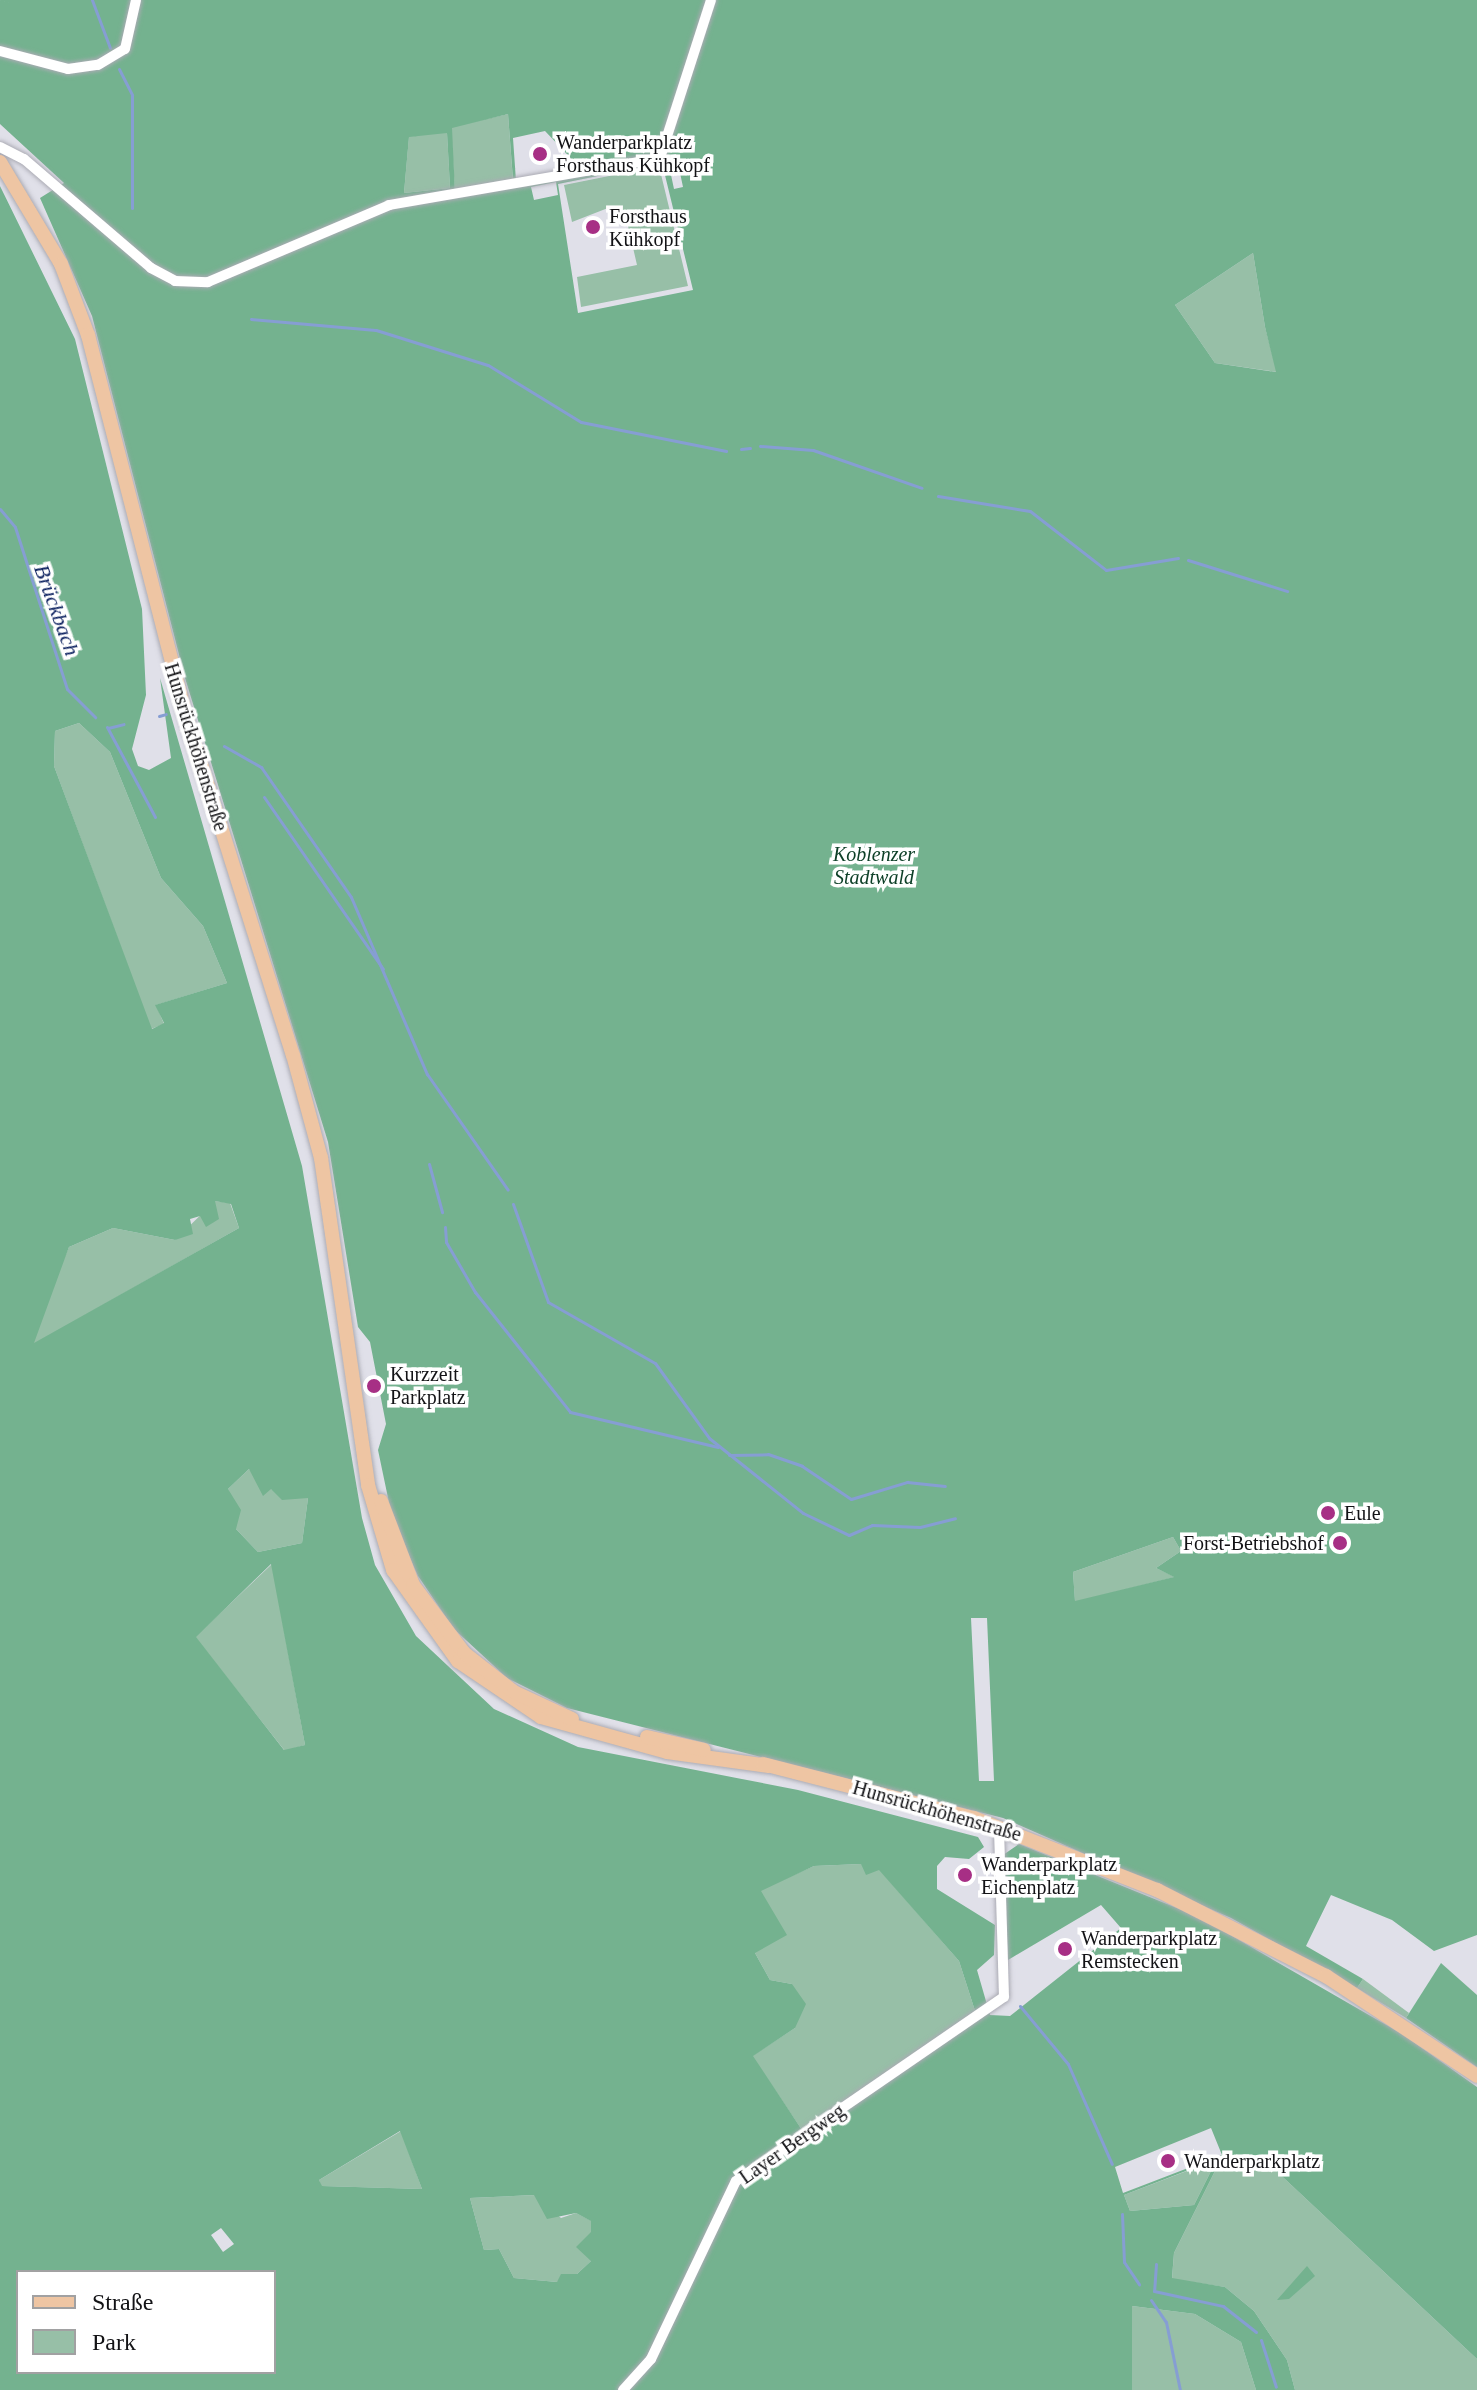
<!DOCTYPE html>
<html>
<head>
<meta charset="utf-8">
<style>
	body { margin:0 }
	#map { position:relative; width:1477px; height:2390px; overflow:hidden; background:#e0e0e9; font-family:"Times New Roman",serif }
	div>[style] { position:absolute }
	.green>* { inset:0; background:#97bfa7 }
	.forest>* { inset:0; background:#74b28f }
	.stream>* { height:3px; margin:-1.5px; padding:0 1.5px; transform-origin:1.5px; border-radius:1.5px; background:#869ed3 }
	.roads { filter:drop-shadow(0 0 2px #ababb4) drop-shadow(0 0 2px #ababb4) }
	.minor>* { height:10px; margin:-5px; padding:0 5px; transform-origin:5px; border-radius:5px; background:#fff }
	.major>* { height:14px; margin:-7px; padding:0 7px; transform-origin:7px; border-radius:7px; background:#eec5a3 }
	.dots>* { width:22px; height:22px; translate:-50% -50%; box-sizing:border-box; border:4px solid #fff; border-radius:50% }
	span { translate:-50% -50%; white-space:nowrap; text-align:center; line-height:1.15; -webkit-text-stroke:7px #fff; paint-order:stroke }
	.poi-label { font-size:20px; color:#131316 }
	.left { translate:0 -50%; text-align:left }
	.right { translate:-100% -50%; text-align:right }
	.street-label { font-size:20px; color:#131316 }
	.park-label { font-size:20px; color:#0e4028; font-style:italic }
	.water-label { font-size:22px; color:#0d2260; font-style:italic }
	.legend { position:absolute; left:16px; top:2270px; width:260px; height:104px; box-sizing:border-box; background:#fff; border:2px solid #a1a1a2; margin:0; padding:10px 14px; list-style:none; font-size:24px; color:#131316 }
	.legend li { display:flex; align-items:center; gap:16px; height:40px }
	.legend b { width:40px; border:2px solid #a1a1a2 }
</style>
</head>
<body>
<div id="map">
	<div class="green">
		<i style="clip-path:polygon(508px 114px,513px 181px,455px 192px,451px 127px)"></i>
		<i style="clip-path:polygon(447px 132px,450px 188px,404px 193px,409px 136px)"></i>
		<i style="clip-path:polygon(659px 166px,688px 286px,581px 307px,577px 277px,637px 265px,625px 213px,610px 216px,608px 208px,572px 222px,564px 185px)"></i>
		<i style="clip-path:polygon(1253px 253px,1265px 327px,1277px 372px,1215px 363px,1175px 305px)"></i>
		<i style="clip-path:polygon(79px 723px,110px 752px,161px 878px,203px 926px,227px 983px,156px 1005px,164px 1024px,151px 1029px,54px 766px,55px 731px)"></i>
		<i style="clip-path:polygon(215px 1201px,230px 1203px,239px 1228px,34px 1344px,31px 1336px,69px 1247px,113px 1228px,175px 1240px)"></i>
		<i style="clip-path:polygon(249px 1469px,271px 1489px,308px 1498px,302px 1543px,258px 1552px,236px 1529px,228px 1489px)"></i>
		<i style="clip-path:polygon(1173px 1537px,1181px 1551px,1156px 1568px,1175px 1577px,1075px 1602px,1073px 1572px)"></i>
		<i style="clip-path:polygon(272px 1564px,305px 1745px,285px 1751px,195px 1637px)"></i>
		<i style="clip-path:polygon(861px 1864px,879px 1869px,959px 1961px,977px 2017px,802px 2130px,752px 2056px,795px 2028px,792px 1984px,770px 1980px,755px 1953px,760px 1890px,814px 1866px)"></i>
		<i style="clip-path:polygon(1363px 1979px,1409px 2013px,1406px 2018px,1357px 1988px)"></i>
		<i style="clip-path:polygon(401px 2131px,422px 2189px,321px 2186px,319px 2180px)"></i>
		<i style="clip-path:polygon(1222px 2157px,1242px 2169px,1271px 2166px,1477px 2359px,1477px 2390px,1295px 2390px,1287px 2360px,1254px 2311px,1225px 2287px,1172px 2279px,1174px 2253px)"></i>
		<i style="clip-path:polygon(1205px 2164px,1211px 2171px,1194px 2205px,1130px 2211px,1124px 2195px)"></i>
		<i style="clip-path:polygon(535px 2195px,561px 2218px,576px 2213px,592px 2221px,591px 2261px,577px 2274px,557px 2282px,514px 2278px,499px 2249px,484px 2250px,470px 2198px)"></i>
		<i style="clip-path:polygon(1132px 2306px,1195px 2314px,1241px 2342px,1256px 2390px,1132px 2390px)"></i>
	</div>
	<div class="forest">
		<i style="clip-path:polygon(evenodd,0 0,1477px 0,1477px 1935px,1434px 1951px,1392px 1920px,1331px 1895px,1306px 1946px,1363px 1979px,1357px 1988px,1231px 1918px,1003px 1818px,567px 1708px,507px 1678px,454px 1629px,418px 1576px,392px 1517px,378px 1450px,386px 1424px,370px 1342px,358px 1327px,328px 1142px,185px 678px,92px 316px,40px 198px,64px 183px,0 124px,0 0,508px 114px,513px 180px,455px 192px,452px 128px,508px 114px,0 0,545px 131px,582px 170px,516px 181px,513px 138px,545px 131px,0 0,447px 133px,450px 188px,404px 193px,409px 137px,447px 133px,0 0,676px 154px,683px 187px,674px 189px,667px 156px,676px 154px,0 0,662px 163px,693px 290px,578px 313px,558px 184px,662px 163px,0 0,556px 182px,558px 195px,534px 200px,531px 187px,556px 182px,0 0,1253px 253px,1265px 327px,1276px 372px,1215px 363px,1175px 305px,1253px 253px,0 0,1173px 1537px,1181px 1551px,1156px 1568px,1174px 1577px,1075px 1601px,1073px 1572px,1173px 1537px,0 0,971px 1618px,987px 1618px,994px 1781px,979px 1781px,971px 1618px)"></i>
		<i style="clip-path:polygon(evenodd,0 186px,75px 339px,142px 609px,146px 695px,132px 749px,138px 766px,149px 770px,171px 758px,160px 678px,302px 1166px,362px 1518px,375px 1565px,416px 1636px,494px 1709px,578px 1747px,798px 1790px,978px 1837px,984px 1847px,969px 1859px,945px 1857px,937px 1866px,937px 1889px,995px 1925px,994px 1955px,977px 1970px,990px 2015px,1010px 2016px,1121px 1928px,1101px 1905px,1008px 1960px,1003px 1855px,1019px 1844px,1199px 1917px,1402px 2034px,1477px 2087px,1477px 2359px,1271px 2166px,1242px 2169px,1222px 2157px,1174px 2253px,1172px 2278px,1225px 2287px,1254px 2311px,1287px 2360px,1295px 2390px,1256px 2390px,1241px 2342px,1195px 2314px,1132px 2306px,1132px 2390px,0 2390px,0 186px,79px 723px,110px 752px,161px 878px,203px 926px,227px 983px,155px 1005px,164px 1023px,152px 1029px,54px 766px,55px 731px,79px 723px,0 186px,215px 1201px,231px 1204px,239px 1228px,34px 1343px,69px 1247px,113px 1228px,175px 1240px,193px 1234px,190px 1219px,200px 1216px,206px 1227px,219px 1219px,215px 1201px,0 186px,249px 1469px,263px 1496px,271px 1489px,282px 1500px,308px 1498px,302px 1543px,258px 1552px,236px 1529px,241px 1510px,228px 1489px,249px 1469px,0 186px,271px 1564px,305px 1745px,284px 1750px,196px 1637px,271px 1564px,0 186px,861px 1864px,866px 1875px,879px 1870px,959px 1961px,977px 2017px,802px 2130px,753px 2056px,795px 2028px,806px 2004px,792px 1984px,770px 1980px,755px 1953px,787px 1935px,761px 1891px,814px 1866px,861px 1864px,0 186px,1211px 2128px,1222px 2155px,1123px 2193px,1115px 2167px,1211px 2128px,0 186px,400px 2131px,422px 2189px,322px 2186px,319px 2180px,400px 2131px,0 186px,1204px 2164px,1211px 2171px,1194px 2205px,1130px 2211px,1124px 2195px,1204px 2164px,0 186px,534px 2195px,547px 2219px,576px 2213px,591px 2221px,591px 2232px,576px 2247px,591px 2261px,577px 2274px,561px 2274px,557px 2282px,514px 2278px,499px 2249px,484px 2250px,470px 2198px,534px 2195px,0 186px,221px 2228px,234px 2244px,223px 2252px,211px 2235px,221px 2228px,0 186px,18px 2272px,274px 2272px,274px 2372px,18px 2372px,18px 2272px)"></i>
		<i style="clip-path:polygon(1441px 1963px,1477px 1995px,1477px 2067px,1406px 2018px)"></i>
		<i style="clip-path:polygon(1307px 2266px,1315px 2276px,1289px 2299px,1277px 2300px)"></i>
	</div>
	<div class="stream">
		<i style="left:92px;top:0;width:51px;rotate:69.4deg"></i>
		<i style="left:119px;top:69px;width:29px;rotate:63deg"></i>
		<i style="left:132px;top:95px;width:113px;rotate:90deg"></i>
		<i style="left:251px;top:319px;width:125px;rotate:5deg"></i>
		<i style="left:376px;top:330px;width:117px;rotate:17.4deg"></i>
		<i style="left:488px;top:365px;width:109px;rotate:31.5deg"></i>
		<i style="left:581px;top:422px;width:148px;rotate:11.3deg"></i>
		<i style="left:760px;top:446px;width:53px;rotate:4.3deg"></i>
		<i style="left:813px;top:450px;width:115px;rotate:19.2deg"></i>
		<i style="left:741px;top:449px;width:9px;rotate:-6deg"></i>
		<i style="left:938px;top:496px;width:93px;rotate:9.3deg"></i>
		<i style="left:1030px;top:511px;width:96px;rotate:37.8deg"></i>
		<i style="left:1106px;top:570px;width:73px;rotate:-9.5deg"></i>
		<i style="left:0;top:509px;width:23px;rotate:50deg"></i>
		<i style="left:15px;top:527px;width:170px;rotate:72.2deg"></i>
		<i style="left:67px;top:689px;width:40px;rotate:45deg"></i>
		<i style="left:1188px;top:560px;width:104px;rotate:17.4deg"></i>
		<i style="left:159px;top:716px;width:7px;rotate:-16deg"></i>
		<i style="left:107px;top:727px;width:102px;rotate:61.9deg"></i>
		<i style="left:108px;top:728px;width:16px;rotate:-14deg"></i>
		<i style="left:224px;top:746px;width:43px;rotate:29.6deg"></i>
		<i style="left:261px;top:767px;width:158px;rotate:55.3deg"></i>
		<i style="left:351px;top:897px;width:193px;rotate:66.8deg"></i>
		<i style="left:427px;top:1074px;width:141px;rotate:55.1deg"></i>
		<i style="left:264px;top:797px;width:209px;rotate:55.3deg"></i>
		<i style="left:429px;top:1164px;width:50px;rotate:74.8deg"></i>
		<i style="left:513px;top:1204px;width:104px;rotate:70.3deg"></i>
		<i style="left:548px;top:1302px;width:123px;rotate:29.7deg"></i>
		<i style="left:655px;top:1363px;width:92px;rotate:54.2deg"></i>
		<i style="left:709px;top:1438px;width:120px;rotate:38.6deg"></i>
		<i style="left:803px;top:1513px;width:51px;rotate:25.6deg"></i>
		<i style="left:849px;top:1535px;width:25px;rotate:-23deg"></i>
		<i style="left:872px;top:1525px;width:48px;rotate:2.4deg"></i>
		<i style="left:920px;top:1527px;width:36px;rotate:-14deg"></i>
		<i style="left:445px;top:1227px;width:15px;rotate:86deg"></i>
		<i style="left:446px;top:1242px;width:58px;rotate:59.9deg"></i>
		<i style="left:475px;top:1292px;width:153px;rotate:51.6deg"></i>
		<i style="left:570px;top:1412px;width:152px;rotate:13.3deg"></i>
		<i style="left:729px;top:1455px;width:39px;rotate:-1deg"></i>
		<i style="left:768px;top:1454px;width:36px;rotate:19deg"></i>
		<i style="left:802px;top:1466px;width:59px;rotate:34deg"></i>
		<i style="left:851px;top:1499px;width:59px;rotate:-16.9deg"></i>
		<i style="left:907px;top:1482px;width:38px;rotate:6deg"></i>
		<i style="left:1020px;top:2006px;width:75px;rotate:50.4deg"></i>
		<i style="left:1068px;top:2064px;width:109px;rotate:66.3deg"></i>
		<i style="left:1122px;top:2214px;width:48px;rotate:87.6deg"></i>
		<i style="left:1124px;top:2262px;width:27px;rotate:56deg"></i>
		<i style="left:1156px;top:2264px;width:27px;rotate:94deg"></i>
		<i style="left:1154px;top:2291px;width:71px;rotate:12.3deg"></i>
		<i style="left:1223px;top:2306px;width:42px;rotate:38.2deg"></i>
		<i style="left:1151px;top:2300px;width:27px;rotate:56deg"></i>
		<i style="left:1166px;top:2322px;width:69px;rotate:78.4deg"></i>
		<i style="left:1261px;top:2340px;width:49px;rotate:72.3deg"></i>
	</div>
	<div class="roads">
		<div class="minor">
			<i style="left:0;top:51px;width:70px;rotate:14.8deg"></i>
			<i style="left:68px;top:69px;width:30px;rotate:-8deg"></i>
			<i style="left:98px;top:65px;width:31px;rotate:-31deg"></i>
			<i style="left:125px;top:49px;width:50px;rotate:-77.3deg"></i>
			<i style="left:0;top:147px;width:27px;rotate:27deg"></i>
			<i style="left:24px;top:159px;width:167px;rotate:40.6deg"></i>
			<i style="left:151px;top:268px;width:27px;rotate:28deg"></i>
			<i style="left:175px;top:281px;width:33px;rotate:2deg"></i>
			<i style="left:208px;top:282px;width:197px;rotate:-23deg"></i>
			<i style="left:389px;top:205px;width:275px;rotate:-9.8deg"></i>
			<i style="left:660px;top:158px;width:166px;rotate:-72.1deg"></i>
			<i style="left:623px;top:2390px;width:42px;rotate:-47.9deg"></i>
			<i style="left:651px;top:2359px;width:197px;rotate:-64.5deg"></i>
			<i style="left:736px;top:2181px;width:325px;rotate:-34.5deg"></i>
			<i style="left:1004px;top:1997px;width:170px;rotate:-91.7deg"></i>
		</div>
		<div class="major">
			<i style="left:0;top:162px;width:119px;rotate:59.1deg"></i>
			<i style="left:61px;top:264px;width:76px;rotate:69.2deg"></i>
			<i style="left:88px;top:335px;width:387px;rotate:75.6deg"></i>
			<i style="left:184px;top:710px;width:362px;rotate:72.5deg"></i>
			<i style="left:293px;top:1055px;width:107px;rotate:74.8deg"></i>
			<i style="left:321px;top:1158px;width:330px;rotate:81.8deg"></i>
			<i style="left:368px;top:1485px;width:89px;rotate:73.6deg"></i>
			<i style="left:393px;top:1570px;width:112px;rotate:54.5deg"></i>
			<i style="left:458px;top:1661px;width:100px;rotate:34deg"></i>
			<i style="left:541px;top:1717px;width:131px;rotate:15.5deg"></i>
			<i style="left:667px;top:1752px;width:103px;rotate:7.8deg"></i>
			<i style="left:381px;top:1501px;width:90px;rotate:69.1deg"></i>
			<i style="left:413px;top:1585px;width:85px;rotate:53.1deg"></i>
			<i style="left:464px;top:1653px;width:63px;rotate:38deg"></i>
			<i style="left:514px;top:1692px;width:64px;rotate:25deg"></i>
			<i style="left:647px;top:1737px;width:58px;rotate:12.8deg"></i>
			<i style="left:763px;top:1764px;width:218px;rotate:14.4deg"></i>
			<i style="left:974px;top:1818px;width:197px;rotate:21.5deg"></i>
			<i style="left:1157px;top:1890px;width:190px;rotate:27deg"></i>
			<i style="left:1326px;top:1976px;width:181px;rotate:33.5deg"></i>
		</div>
	</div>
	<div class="dots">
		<i style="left:540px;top:154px;background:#a72f85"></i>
		<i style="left:593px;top:227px;background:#a72f85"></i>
		<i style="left:374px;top:1386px;background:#a72f85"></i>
		<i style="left:1328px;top:1513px;background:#a72f85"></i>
		<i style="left:1340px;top:1543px;background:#a72f85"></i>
		<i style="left:965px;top:1875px;background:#a72f85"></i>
		<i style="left:1065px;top:1949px;background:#a72f85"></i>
		<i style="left:1168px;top:2161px;background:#a72f85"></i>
	</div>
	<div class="poi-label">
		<span class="left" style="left:556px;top:154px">Wanderparkplatz<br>Forsthaus Kühkopf</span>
		<span class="left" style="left:609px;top:228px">Forsthaus<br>Kühkopf</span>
		<span class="left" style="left:390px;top:1386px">Kurzzeit<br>Parkplatz</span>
		<span class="left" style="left:1344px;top:1513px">Eule</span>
		<span class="right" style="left:1324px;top:1543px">Forst-Betriebshof</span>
		<span class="left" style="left:981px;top:1876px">Wanderparkplatz<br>Eichenplatz</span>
		<span class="left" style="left:1081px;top:1950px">Wanderparkplatz<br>Remstecken</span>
		<span class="left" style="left:1184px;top:2161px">Wanderparkplatz</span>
	</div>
	<div class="street-label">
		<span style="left:196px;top:747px;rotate:73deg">Hunsrückhöhenstraße</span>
		<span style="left:937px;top:1811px;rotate:16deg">Hunsrückhöhenstraße</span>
		<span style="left:792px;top:2144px;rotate:-35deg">Layer Bergweg</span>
	</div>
	<div class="park-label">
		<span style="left:874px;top:866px">Koblenzer<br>Stadtwald</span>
	</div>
	<div class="water-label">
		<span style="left:57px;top:610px;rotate:70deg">Brückbach</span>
	</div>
	<ul class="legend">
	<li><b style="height:10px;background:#eec5a3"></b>Straße</li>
	<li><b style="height:22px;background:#97bfa7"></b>Park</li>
	</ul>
</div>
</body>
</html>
